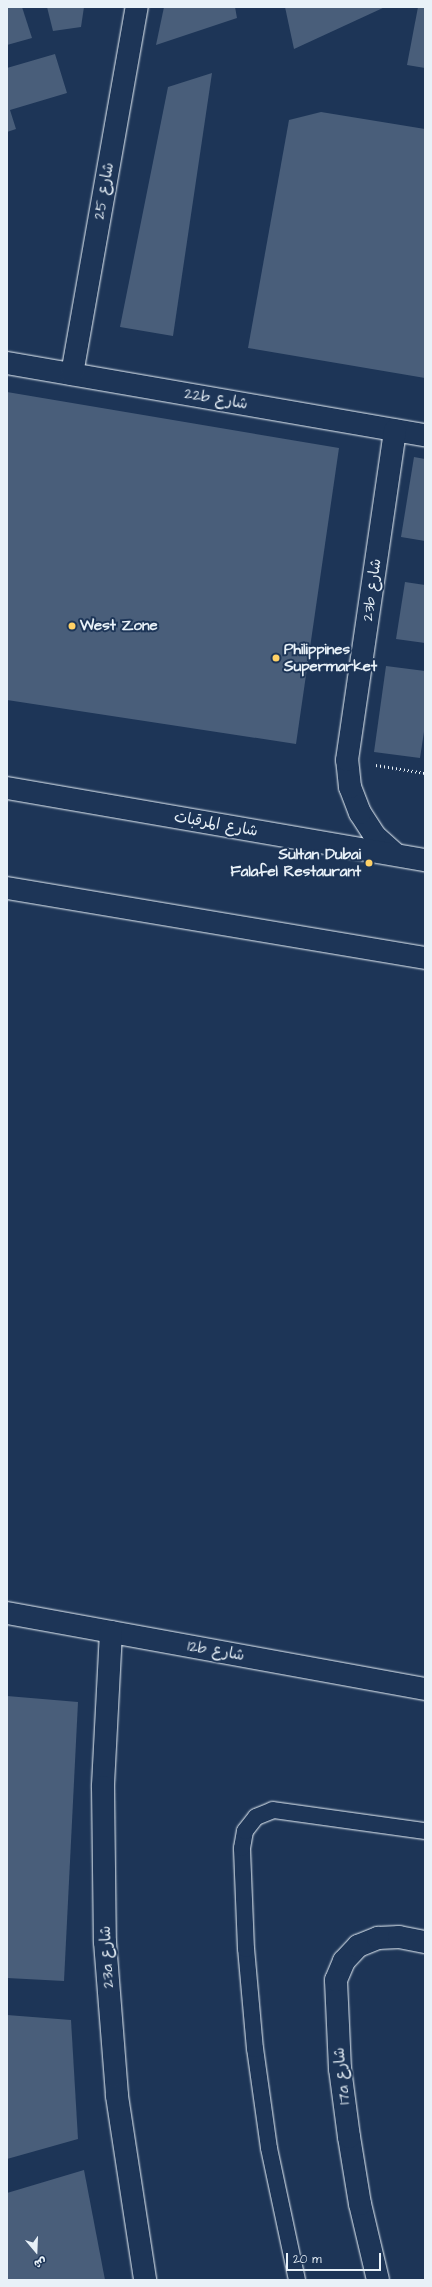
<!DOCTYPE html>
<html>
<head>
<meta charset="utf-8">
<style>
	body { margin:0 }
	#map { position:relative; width:432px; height:2287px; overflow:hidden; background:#1d3557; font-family:"Architects Daughter","Playpen Sans Arabic",sans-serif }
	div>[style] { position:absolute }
	.building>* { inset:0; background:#495e7a }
	.path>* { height:2.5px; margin-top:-1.25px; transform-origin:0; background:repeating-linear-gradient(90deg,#e8f1f8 0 1px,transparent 0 4px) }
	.roads { filter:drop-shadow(0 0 1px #e8f1f8) drop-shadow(0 0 1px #e8f1f8) }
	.service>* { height:16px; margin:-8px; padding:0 8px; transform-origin:8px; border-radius:8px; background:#1d3557 }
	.minor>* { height:22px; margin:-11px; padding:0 11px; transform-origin:11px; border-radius:11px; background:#1d3557 }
	.tertiary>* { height:22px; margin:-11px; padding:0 11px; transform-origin:11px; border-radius:11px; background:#1d3557 }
	.dots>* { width:11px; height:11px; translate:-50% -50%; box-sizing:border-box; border:2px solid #1d3557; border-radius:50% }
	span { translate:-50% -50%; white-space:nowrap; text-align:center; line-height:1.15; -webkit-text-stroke:4px #1d3557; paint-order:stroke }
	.street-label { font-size:15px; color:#e8f1f8 }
	.poi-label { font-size:15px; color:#e8f1f8; font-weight:700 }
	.left { translate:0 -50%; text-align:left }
	.right { translate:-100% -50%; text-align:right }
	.frame { position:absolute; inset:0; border:8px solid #e8f1f8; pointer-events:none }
	.north { position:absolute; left:16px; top:2231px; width:40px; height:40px; -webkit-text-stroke:3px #1d3557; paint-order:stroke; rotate:161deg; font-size:11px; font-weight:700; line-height:16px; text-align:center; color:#e8f1f8 }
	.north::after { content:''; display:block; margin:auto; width:14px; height:18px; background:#e8f1f8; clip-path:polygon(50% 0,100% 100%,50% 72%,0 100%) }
	.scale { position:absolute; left:286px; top:2253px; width:95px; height:18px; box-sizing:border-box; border:2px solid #e8f1f8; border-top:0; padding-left:5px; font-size:12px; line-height:14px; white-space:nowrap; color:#e8f1f8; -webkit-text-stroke:3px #1d3557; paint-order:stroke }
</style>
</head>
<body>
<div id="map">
	<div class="building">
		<i style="clip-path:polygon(7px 7px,22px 7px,32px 38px,7px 45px)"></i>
		<i style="clip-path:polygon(47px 7px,84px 7px,81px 27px,53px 31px)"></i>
		<i style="clip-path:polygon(164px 7px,235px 7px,237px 18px,156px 45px)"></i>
		<i style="clip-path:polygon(285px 7px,385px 7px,294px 49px)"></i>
		<i style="clip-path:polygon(418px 7px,425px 7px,425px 68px,407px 65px)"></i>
		<i style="clip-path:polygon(55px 54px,67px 93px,10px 110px,16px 129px,7px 132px,7px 68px)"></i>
		<i style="clip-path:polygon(212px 73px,173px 336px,120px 327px,168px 87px)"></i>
		<i style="clip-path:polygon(321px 112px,425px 129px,425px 378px,248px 348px,289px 120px)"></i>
		<i style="clip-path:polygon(7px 392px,339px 448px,296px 744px,7px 700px)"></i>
		<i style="clip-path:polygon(414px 457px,425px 459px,425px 541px,401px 537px)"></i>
		<i style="clip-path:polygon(405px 582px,425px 585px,425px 643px,396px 639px)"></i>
		<i style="clip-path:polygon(386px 666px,425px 671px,425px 725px,420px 758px,374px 752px)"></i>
		<i style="clip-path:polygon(7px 1696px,78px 1702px,64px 1981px,7px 1978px)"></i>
		<i style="clip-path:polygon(7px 2015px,71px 2020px,78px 2139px,7px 2159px)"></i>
		<i style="clip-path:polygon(84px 2170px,105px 2280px,7px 2280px,7px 2193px)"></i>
	</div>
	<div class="path">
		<i style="left:376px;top:765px;width:50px;rotate:9.3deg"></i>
	</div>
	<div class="roads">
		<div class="service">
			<i style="left:297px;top:2280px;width:135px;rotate:-102deg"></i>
			<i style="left:269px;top:2148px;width:100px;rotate:-98deg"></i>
			<i style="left:255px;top:2049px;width:100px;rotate:-95.1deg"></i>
			<i style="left:246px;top:1949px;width:101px;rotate:-92.3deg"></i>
			<i style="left:242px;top:1848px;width:17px;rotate:-80deg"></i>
			<i style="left:245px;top:1831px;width:18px;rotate:-52deg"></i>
			<i style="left:256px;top:1817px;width:18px;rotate:-22deg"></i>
			<i style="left:273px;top:1810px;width:153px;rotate:7.9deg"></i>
		</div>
		<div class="minor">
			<i style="left:7px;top:363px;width:424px;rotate:9.8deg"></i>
			<i style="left:72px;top:374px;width:373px;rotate:-80deg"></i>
			<i style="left:395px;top:854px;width:27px;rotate:-138deg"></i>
			<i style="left:375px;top:836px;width:27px;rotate:-123deg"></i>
			<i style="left:360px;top:813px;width:28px;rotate:-111deg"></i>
			<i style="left:350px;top:787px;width:27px;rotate:-96deg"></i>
			<i style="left:347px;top:760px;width:333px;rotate:-81.7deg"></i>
			<i style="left:7px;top:1613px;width:425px;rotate:10.3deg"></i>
			<i style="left:111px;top:1632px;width:155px;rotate:93deg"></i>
			<i style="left:103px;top:1787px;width:155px;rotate:89.3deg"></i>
			<i style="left:105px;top:1942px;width:154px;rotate:85.5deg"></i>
			<i style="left:117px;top:2096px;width:186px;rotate:81.3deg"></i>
			<i style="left:378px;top:2280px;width:78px;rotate:-103.3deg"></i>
			<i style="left:360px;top:2204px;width:68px;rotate:-99.3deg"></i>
			<i style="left:349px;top:2137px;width:69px;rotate:-97.5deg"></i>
			<i style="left:340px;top:2069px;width:89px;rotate:-92.6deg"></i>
			<i style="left:336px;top:1980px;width:21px;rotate:-67deg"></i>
			<i style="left:344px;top:1961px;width:21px;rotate:-47deg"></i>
			<i style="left:358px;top:1946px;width:22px;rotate:-22deg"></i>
			<i style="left:378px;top:1938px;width:21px;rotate:-3deg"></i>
			<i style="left:399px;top:1937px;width:26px;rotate:11deg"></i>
		</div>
		<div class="tertiary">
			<i style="left:7px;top:788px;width:424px;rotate:9.8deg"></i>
			<i style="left:7px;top:888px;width:424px;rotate:9.5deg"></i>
		</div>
	</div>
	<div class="dots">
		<i style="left:72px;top:626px;background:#ffd166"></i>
		<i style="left:276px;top:658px;background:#ffd166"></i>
		<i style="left:369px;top:863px;background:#ffd166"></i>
	</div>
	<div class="street-label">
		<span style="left:104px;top:191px;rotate:-80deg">شارع 25</span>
		<span style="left:216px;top:399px;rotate:10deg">22b شارع</span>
		<span style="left:372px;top:590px;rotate:-82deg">23b شارع</span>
		<span style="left:216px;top:824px;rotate:10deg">شارع المرقبات</span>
		<span style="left:216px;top:1651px;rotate:10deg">12b شارع</span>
		<span style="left:107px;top:1957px;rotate:-93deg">23a شارع</span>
		<span style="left:342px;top:2076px;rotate:-96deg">17a شارع</span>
	</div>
	<div class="poi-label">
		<span class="left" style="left:80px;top:626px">West Zone</span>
		<span class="left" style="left:284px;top:658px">Philippines<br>Supermarket</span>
		<span class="right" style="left:361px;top:863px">Sultan Dubai<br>Falafel Restaurant</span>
	</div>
	<div class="frame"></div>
	<div class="north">ش</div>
	<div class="scale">20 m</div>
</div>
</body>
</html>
